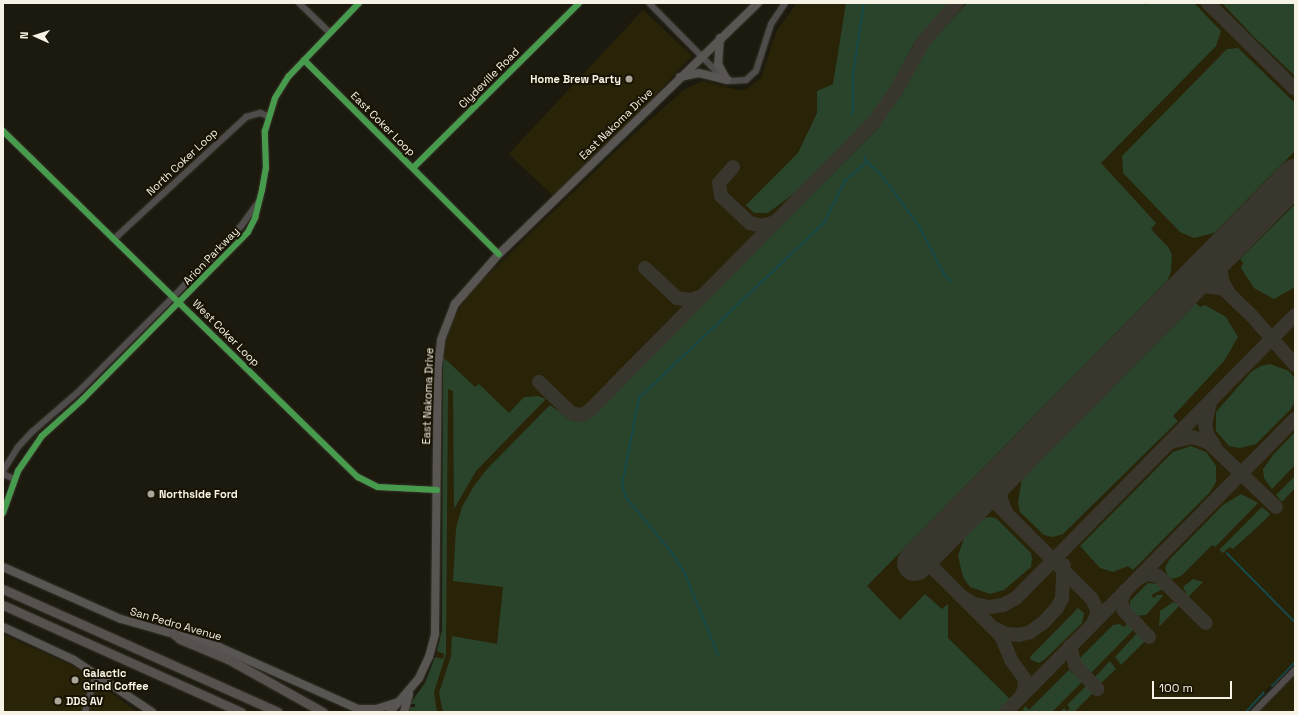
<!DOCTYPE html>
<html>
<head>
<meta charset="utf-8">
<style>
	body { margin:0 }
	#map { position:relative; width:1298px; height:715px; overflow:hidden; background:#1c1a0e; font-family:"Space Grotesk",sans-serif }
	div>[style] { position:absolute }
	.built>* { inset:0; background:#292308; transform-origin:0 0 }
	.green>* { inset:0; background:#2a442b }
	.stream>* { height:1.5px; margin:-0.75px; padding:0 0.75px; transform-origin:0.75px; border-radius:0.75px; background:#164949 }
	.taxiway>* { height:14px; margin:-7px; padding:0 7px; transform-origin:7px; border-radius:7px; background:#39362e }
	.runway>* { height:36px; margin:-18px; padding:0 18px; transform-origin:18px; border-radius:18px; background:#39362e }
	.roads { filter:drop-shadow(0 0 1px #353329) drop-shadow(0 0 1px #353329) }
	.minor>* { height:6px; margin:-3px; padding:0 3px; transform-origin:3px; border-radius:3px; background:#4f4c4b }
	.major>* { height:8px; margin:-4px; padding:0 4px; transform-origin:4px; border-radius:4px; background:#595553 }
	.highway>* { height:9px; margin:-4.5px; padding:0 4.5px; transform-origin:4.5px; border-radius:4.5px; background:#56514e }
	.cycleway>* { height:6px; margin:-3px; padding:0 3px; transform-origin:3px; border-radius:3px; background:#469c4c }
	.dots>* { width:11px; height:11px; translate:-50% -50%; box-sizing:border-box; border:2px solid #181302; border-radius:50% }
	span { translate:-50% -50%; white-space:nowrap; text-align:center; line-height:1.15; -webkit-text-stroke:4px #181302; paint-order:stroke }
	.street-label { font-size:11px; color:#f6f2e5 }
	.poi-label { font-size:11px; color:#f6f2e5; font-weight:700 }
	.right { translate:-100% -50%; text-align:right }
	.left { translate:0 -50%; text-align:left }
	.frame { position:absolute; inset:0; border:4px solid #f6f2e5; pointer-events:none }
	.north { position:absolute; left:16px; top:16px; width:40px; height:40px; -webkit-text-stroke:3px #181302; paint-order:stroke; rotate:273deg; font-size:11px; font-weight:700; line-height:16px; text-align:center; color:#f6f2e5 }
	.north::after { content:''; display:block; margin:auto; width:14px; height:18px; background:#f6f2e5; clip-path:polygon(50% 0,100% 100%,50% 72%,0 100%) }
	.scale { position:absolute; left:1152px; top:681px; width:80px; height:18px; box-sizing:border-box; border:2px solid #f6f2e5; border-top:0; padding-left:5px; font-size:12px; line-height:14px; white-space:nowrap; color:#f6f2e5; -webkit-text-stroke:3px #181302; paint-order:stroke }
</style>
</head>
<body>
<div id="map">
	<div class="built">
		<i style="clip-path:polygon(797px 3px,1295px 3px,1295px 661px,1245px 712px,417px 712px,415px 696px,431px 672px,442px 634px,443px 361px,446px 342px,455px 316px,469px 293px,626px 141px,685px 89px,703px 81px,739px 90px,746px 89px,761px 78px,776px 32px)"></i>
		<i style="left:643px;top:10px;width:67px;height:197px;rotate:43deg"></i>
		<i style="clip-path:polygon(3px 634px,77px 668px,137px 712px,3px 712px)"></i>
		<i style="clip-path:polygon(1295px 675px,1295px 712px,1259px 712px)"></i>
	</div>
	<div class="green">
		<i style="clip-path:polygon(846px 3px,949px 3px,914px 43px,885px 99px,869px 118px,800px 189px,768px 213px,754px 213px,746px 205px,798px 153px,817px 113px,817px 91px,833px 84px)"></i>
		<i style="clip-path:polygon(967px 3px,1142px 3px,1145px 5px,1147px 3px,1194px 3px,1221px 31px,1216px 46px,1101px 163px,1156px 223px,1151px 229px,1168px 247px,1172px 255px,1171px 271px,1168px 280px,867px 586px,900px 620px,925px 594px,942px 609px,948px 604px,948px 638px,1011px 700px,999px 712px,443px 712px,439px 693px,451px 656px,452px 636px,497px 644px,503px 587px,453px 581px,456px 528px,462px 507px,474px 486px,487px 469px,550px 405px,573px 421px,591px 417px,876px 130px,906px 87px,926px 48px)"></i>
		<i style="clip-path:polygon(1222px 3px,1295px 3px,1295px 76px,1253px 36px)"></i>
		<i style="clip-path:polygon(1238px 48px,1295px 103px,1295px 151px,1214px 233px,1194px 238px,1180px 232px,1123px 173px,1122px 156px,1227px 49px)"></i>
		<i style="clip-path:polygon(1295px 204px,1295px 287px,1274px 299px,1254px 288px,1241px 268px,1243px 263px,1240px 259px)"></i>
		<i style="clip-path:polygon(1196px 303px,1200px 307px,1205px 305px,1226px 317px,1238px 337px,1224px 361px,1173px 416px,1178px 421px,1063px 534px,1053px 537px,1044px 535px,1020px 512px,1018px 502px,1022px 478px)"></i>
		<i style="clip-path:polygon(443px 357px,475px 387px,479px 384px,509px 413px,524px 397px,538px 396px,546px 399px,476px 471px,454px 509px,453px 391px,448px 389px,446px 654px,434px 692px,437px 712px,409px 712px,409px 707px,415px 707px,415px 704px,410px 704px,425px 683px,435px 657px,443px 659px,444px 654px,437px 651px,442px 630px)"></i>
		<i style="clip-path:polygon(1270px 364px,1289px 371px,1295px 379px,1295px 402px,1290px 410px,1256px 444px,1240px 448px,1229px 446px,1216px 431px,1216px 412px,1251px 372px,1261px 366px)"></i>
		<i style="clip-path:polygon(1295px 432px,1295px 465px,1272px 489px,1264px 478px,1263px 469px,1273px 455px)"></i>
		<i style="clip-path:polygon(1191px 446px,1206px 452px,1216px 466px,1216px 482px,1210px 492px,1133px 570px,1128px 566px,1113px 572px,1100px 568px,1080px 546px,1173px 452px)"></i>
		<i style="clip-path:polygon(1295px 476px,1295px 488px,1282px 502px,1276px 495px)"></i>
		<i style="clip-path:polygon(1241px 494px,1258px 503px,1219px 543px,1215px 547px,1212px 545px,1181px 576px,1173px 579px,1168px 577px,1165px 568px,1169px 560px,1223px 505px)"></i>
		<i style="clip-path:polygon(1262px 507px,1270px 514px,1265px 520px,1233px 549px,1230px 547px,1223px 553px,1219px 550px)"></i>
		<i style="clip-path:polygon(991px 517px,997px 519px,1031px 553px,1032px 559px,1031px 567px,1004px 590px,990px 594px,970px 587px,963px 577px,958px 556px,964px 538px,984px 518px)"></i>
		<i style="clip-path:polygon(1193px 579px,1203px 582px,1188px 597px,1183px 587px)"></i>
		<i style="clip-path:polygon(1148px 583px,1160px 584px,1163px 589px,1151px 595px,1154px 598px,1157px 595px,1163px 595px,1162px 597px,1146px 615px,1135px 616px,1130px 611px,1130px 601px)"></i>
		<i style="clip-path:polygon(1173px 602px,1180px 605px,1159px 627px,1160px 611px)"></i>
		<i style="clip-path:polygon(1078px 608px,1084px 613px,1082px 623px,1044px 660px,1039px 663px,1031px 660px,1030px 657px)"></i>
		<i style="clip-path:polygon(1128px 623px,1134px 629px,1089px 675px,1078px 660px,1113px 625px,1119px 624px,1124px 627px)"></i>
		<i style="clip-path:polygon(1137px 633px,1145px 641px,1121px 665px,1115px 657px)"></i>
		<i style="clip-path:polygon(1110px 661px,1116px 669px,1099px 685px,1093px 679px)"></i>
		<i style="clip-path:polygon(1069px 670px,1083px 681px,1052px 712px,1022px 712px,1025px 706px,1029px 710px)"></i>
		<i style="clip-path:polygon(1087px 685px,1093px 693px,1074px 712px,1060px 712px,1064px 708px,1067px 711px,1070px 708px,1067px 705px)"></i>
	</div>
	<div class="stream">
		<i style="left:853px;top:114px;width:39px;rotate:-90deg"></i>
		<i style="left:853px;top:75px;width:73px;rotate:-81.3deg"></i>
		<i style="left:865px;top:157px;width:5px;rotate:68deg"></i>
		<i style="left:867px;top:162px;width:18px;rotate:41deg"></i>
		<i style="left:881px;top:174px;width:66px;rotate:53.7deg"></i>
		<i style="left:920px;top:227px;width:54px;rotate:62.5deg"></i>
		<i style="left:945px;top:275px;width:10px;rotate:45deg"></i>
		<i style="left:1227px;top:553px;width:97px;rotate:45.4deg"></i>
		<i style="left:718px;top:655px;width:87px;rotate:-112.2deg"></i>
		<i style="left:685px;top:574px;width:26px;rotate:-122deg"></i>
		<i style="left:671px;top:552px;width:70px;rotate:-129.8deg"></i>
		<i style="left:626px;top:498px;width:14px;rotate:-107deg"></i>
		<i style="left:622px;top:485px;width:89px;rotate:-78.9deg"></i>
		<i style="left:639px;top:398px;width:255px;rotate:-43.4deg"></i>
		<i style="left:824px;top:223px;width:47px;rotate:-63.4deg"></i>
		<i style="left:845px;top:181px;width:29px;rotate:-41deg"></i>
		<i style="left:1272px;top:686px;width:33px;rotate:-46deg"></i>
		<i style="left:1246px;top:712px;width:26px;rotate:-47deg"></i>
	</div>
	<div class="taxiway">
		<i style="left:1208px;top:3px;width:122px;rotate:44.7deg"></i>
		<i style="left:733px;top:167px;width:21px;rotate:131deg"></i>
		<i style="left:719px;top:183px;width:13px;rotate:81deg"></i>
		<i style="left:721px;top:196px;width:40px;rotate:43deg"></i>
		<i style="left:750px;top:223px;width:11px;rotate:15deg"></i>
		<i style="left:761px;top:226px;width:15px;rotate:-16deg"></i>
		<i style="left:645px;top:268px;width:44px;rotate:43.2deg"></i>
		<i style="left:677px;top:298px;width:14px;rotate:8deg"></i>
		<i style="left:691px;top:300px;width:12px;rotate:-20deg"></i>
		<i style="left:1229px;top:293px;width:12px;rotate:-121deg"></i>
		<i style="left:1223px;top:283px;width:13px;rotate:-103deg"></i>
		<i style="left:1220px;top:270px;width:14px;rotate:-78deg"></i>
		<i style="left:1223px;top:256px;width:15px;rotate:-58deg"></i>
		<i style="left:1180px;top:295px;width:13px;rotate:-39deg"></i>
		<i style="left:1190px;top:287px;width:9px;rotate:-13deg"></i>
		<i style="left:1199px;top:285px;width:25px;rotate:9deg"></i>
		<i style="left:1224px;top:289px;width:39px;rotate:44deg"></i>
		<i style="left:1252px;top:316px;width:65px;rotate:48.7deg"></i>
		<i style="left:539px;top:382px;width:45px;rotate:44.1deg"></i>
		<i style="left:571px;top:413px;width:10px;rotate:11deg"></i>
		<i style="left:581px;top:415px;width:9px;rotate:-27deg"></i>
		<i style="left:589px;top:411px;width:406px;rotate:-45.4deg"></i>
		<i style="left:874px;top:122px;width:40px;rotate:-55.1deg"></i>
		<i style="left:897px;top:89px;width:54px;rotate:-61deg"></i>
		<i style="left:923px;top:42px;width:52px;rotate:-48.9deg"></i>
		<i style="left:1210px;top:403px;width:22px;rotate:103deg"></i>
		<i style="left:1205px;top:424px;width:10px;rotate:79deg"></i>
		<i style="left:1207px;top:434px;width:15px;rotate:58deg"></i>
		<i style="left:1171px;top:442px;width:22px;rotate:-13deg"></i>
		<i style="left:1192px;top:437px;width:17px;rotate:17deg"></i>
		<i style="left:1208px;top:442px;width:94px;rotate:43.7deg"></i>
		<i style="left:985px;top:492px;width:151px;rotate:45deg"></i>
		<i style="left:1092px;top:599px;width:14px;rotate:65deg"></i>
		<i style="left:1098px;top:612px;width:12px;rotate:114deg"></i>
		<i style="left:1006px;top:512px;width:14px;rotate:-111deg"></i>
		<i style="left:1001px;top:499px;width:13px;rotate:-90deg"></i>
		<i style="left:1001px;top:486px;width:26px;rotate:-62deg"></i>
		<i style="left:921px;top:556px;width:113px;rotate:45deg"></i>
		<i style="left:1001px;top:636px;width:26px;rotate:67deg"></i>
		<i style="left:1011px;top:660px;width:22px;rotate:54deg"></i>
		<i style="left:1024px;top:678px;width:9px;rotate:84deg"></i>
		<i style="left:1025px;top:687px;width:11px;rotate:112deg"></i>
		<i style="left:1137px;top:579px;width:11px;rotate:-27deg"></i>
		<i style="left:1147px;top:574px;width:11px;rotate:10deg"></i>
		<i style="left:1158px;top:576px;width:67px;rotate:44.4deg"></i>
		<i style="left:1125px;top:591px;width:11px;rotate:112deg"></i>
		<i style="left:1121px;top:601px;width:10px;rotate:73deg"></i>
		<i style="left:1124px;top:611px;width:36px;rotate:46deg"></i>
		<i style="left:961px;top:596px;width:15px;rotate:32deg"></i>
		<i style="left:974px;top:604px;width:16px;rotate:11deg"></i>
		<i style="left:990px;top:607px;width:13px;rotate:-9deg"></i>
		<i style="left:1003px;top:605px;width:15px;rotate:-28deg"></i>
		<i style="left:1016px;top:598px;width:397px;rotate:-45.4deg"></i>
		<i style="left:996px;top:629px;width:11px;rotate:27deg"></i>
		<i style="left:1006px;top:634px;width:13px;rotate:4deg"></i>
		<i style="left:1019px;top:635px;width:11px;rotate:-15deg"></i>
		<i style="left:1030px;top:632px;width:16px;rotate:-35deg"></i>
		<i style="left:1043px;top:623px;width:21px;rotate:-47deg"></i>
		<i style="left:1057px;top:608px;width:11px;rotate:-63deg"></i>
		<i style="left:1062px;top:598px;width:33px;rotate:-87deg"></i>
		<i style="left:1070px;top:646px;width:20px;rotate:75deg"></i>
		<i style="left:1075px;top:665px;width:33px;rotate:47deg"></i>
		<i style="left:1006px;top:712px;width:412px;rotate:-45.4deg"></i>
	</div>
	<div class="runway">
		<i style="left:915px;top:563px;width:542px;rotate:-45.45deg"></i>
	</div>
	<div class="roads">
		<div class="minor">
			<i style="left:299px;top:3px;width:43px;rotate:44.1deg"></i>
			<i style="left:649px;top:3px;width:100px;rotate:45.4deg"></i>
			<i style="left:719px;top:74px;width:15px;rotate:28deg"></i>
			<i style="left:732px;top:81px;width:14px;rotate:-4deg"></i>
			<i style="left:746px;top:80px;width:13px;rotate:-42deg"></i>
			<i style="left:756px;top:71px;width:49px;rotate:-72.3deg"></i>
			<i style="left:771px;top:24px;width:25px;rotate:-56deg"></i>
			<i style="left:304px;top:60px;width:275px;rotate:44.9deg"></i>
			<i style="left:3px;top:131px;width:496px;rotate:44.3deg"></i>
			<i style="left:358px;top:477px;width:22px;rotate:27deg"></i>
			<i style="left:378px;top:487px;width:59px;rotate:2.9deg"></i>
			<i style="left:413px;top:168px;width:234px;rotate:-44.8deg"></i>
			<i style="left:114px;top:239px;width:180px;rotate:-42.7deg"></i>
			<i style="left:246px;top:117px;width:15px;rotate:-16deg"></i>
			<i style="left:260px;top:113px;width:9px;rotate:21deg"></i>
			<i style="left:3px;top:471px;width:28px;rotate:-58deg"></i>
			<i style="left:18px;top:447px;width:22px;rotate:-47deg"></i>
			<i style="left:33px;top:431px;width:58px;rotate:-40.8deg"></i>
			<i style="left:77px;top:393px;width:137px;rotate:-45deg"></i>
			<i style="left:174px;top:296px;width:97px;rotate:-46.3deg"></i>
			<i style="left:241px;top:226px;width:29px;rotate:-54deg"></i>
			<i style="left:3px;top:474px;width:12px;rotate:24deg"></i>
			<i style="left:3px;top:513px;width:45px;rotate:-70.3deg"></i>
			<i style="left:18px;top:471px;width:42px;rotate:-55.6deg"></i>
			<i style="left:42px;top:436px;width:54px;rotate:-42deg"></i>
			<i style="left:82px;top:400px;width:236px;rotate:-45.3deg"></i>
			<i style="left:248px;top:232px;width:16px;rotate:-63deg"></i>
			<i style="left:255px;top:218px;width:29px;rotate:-76deg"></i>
			<i style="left:262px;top:190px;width:22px;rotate:-80deg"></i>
			<i style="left:266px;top:168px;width:37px;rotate:-92deg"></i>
			<i style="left:265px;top:131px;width:34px;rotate:-73deg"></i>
			<i style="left:275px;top:98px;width:26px;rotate:-58deg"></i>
			<i style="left:289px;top:76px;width:101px;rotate:-46.2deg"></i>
			<i style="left:85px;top:712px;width:41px;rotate:-74.2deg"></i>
			<i style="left:1254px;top:712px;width:59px;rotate:-45.7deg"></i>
		</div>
		<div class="major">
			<i style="left:720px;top:38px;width:26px;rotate:94deg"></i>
			<i style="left:718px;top:64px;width:18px;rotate:61deg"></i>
			<i style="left:680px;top:77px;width:19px;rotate:-12deg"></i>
			<i style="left:699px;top:73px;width:29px;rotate:14deg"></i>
			<i style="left:3px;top:567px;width:129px;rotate:23.8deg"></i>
			<i style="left:121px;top:619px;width:102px;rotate:15.9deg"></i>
			<i style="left:219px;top:647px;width:160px;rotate:24deg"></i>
			<i style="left:3px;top:627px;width:78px;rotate:24.9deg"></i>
			<i style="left:74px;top:660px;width:94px;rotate:33.7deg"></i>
			<i style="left:361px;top:709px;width:15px"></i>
			<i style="left:376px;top:709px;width:21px;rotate:-17deg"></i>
			<i style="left:390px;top:712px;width:45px;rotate:-49.5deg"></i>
			<i style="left:419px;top:678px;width:23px;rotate:-65deg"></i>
			<i style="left:429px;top:657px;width:24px;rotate:-75deg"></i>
			<i style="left:435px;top:634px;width:268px;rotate:-89.4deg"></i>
			<i style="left:438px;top:366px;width:26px;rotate:-83deg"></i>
			<i style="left:441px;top:340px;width:39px;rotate:-69deg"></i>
			<i style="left:455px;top:304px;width:67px;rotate:-48.7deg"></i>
			<i style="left:499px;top:254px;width:361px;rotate:-44.1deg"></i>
			<i style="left:404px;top:712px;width:18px;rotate:-74deg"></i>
		</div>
		<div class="highway">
			<i style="left:3px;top:589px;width:301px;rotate:24.1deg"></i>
			<i style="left:3px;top:605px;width:261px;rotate:24.2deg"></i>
			<i style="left:173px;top:633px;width:9px;rotate:41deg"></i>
			<i style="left:180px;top:639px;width:52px;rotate:22.6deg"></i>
			<i style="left:228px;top:659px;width:109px;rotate:29.2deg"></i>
		</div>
	</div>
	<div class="cycleway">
		<i style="left:304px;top:60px;width:275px;rotate:44.9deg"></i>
		<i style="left:3px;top:131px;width:496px;rotate:44.3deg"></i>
		<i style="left:358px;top:477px;width:22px;rotate:27deg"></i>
		<i style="left:378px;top:487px;width:59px;rotate:2.9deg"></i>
		<i style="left:413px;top:168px;width:234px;rotate:-44.8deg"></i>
		<i style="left:3px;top:513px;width:45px;rotate:-70.3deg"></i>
		<i style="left:18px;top:471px;width:42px;rotate:-55.6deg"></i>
		<i style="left:42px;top:436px;width:54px;rotate:-42deg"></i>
		<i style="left:82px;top:400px;width:236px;rotate:-45.3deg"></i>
		<i style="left:248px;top:232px;width:16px;rotate:-63deg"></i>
		<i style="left:255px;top:218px;width:29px;rotate:-76deg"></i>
		<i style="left:262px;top:190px;width:22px;rotate:-80deg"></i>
		<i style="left:266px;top:168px;width:37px;rotate:-92deg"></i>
		<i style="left:265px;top:131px;width:34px;rotate:-73deg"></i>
		<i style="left:275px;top:98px;width:26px;rotate:-58deg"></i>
		<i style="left:289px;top:76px;width:101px;rotate:-46.2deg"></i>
	</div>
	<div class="dots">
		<i style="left:629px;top:79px;background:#aaa69a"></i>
		<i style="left:151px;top:494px;background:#aaa69a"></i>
		<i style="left:75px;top:680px;background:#aaa69a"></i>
		<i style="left:58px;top:701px;background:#aaa69a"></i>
	</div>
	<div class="street-label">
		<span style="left:489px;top:78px;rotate:-45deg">Clydeville Road</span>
		<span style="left:383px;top:124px;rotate:45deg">East Coker Loop</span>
		<span style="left:616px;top:124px;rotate:-44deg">East Nakoma Drive</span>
		<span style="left:182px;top:162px;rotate:-43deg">North Coker Loop</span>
		<span style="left:211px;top:256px;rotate:-46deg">Arion Parkway</span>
		<span style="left:226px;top:333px;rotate:45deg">West Coker Loop</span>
		<span style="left:428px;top:396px;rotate:-88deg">East Nakoma Drive</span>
		<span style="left:176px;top:624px;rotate:16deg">San Pedro Avenue</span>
	</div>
	<div class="poi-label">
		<span class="right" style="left:621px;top:79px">Home Brew Party</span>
		<span class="left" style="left:159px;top:494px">Northside Ford</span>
		<span class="left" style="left:83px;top:680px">Galactic<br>Grind Coffee</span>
		<span class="left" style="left:66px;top:701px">DDS AV</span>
	</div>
	<div class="frame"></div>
	<div class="north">N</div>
	<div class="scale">100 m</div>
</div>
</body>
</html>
